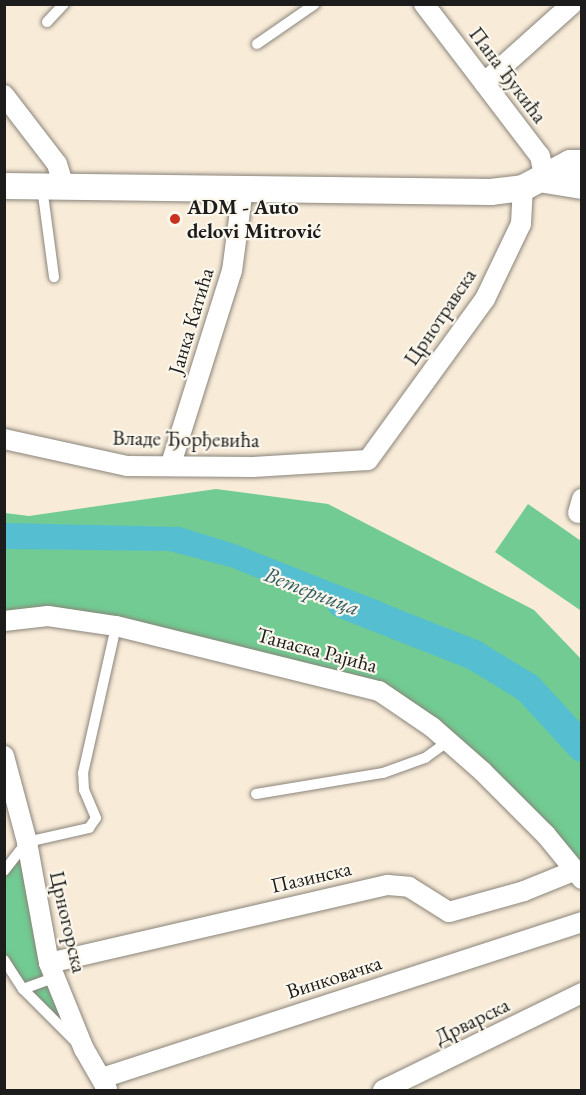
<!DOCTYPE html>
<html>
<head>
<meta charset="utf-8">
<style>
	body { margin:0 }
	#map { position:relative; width:586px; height:1095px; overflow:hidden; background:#f8ebd8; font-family:"EB Garamond",serif }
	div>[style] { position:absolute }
	.green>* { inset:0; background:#71cb92 }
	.water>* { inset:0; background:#55bfd1 }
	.river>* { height:30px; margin:-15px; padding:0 15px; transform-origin:15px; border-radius:15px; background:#55bfd1 }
	.roads { filter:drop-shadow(0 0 2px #8a847a) drop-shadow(0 0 2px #8a847a) }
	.service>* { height:10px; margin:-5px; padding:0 5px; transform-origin:5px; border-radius:5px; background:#fff }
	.minor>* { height:20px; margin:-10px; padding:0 10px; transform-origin:10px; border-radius:10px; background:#fff }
	.tertiary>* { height:26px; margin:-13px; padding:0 13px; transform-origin:13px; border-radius:13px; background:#fff }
	.dots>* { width:16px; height:16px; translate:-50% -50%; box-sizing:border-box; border:3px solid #fbf7ec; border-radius:50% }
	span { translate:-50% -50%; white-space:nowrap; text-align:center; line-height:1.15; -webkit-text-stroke:4.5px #fbf7ec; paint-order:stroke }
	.street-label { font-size:21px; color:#1c1c1c }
	.poi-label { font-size:21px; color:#1c1c1c; font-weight:700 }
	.left { translate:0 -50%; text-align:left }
	.water-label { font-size:22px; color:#335d64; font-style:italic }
	.frame { position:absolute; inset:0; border:6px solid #1c1c1c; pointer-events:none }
</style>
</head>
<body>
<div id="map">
	<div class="green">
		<i style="clip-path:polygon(216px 489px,328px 504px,534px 610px,581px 659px,581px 879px,546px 835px,379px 691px,116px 626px,5px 621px,5px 513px,29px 516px)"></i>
		<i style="clip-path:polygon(528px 504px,581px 541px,580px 610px,495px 552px)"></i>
		<i style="clip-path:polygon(27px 842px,36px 903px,84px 1049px,5px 960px,4px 871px)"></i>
	</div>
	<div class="water">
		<i style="clip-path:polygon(5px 523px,180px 527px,235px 544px,387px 604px,376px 625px,230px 567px,169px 551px,5px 549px)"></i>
	</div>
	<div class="river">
		<i style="left:342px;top:603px;width:142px;rotate:21.5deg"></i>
		<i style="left:474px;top:655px;width:63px;rotate:31.4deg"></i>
		<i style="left:528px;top:688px;width:80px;rotate:47.5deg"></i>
	</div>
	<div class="roads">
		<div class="service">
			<i style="left:47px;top:22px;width:25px;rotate:-47deg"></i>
			<i style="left:257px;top:44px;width:70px;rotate:-34.6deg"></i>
			<i style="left:42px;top:187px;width:91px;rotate:82.4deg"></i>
			<i style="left:256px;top:794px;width:129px;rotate:-9.4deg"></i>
			<i style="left:383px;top:773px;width:45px;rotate:-19.7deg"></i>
			<i style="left:425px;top:758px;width:29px;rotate:-36deg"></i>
			<i style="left:4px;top:871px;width:37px;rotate:-52deg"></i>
			<i style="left:27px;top:842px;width:64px;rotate:-12.7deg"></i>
			<i style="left:89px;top:828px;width:12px;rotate:-55deg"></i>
			<i style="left:96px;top:818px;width:30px;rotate:-113deg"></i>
			<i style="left:84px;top:790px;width:17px;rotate:-93deg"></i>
			<i style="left:83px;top:773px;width:151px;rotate:-77.3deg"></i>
			<i style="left:4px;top:960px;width:35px;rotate:57deg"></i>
			<i style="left:23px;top:989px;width:79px;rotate:45deg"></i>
			<i style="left:23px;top:989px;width:33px;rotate:-20deg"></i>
		</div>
		<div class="minor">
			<i style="left:424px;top:4px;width:191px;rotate:52.7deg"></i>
			<i style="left:540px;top:156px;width:25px;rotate:78deg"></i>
			<i style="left:484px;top:83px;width:118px;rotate:-41.9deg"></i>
			<i style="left:4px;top:95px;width:87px;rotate:52.5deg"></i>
			<i style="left:57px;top:164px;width:24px;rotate:73deg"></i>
			<i style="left:4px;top:439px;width:126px;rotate:12.4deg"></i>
			<i style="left:127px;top:466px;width:126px;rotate:0.5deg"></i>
			<i style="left:253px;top:467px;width:115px;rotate:-3.5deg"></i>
			<i style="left:368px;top:460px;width:199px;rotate:-54deg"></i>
			<i style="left:485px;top:299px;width:83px;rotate:-64.4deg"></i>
			<i style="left:521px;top:224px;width:36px;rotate:-87deg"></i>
			<i style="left:171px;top:464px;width:202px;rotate:-72.5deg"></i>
			<i style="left:232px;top:271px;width:83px;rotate:-82.4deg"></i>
			<i style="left:578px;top:513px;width:15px;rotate:-74deg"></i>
			<i style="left:4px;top:621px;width:44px;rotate:-6.5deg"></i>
			<i style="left:48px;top:616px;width:69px;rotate:8.4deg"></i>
			<i style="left:116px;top:626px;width:271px;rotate:13.9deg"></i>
			<i style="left:379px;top:691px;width:64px;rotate:34.2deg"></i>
			<i style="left:432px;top:727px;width:67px;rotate:41.3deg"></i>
			<i style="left:482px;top:771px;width:91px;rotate:45deg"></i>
			<i style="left:546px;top:835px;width:57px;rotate:50.7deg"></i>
			<i style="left:4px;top:756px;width:89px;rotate:75deg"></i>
			<i style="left:27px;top:842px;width:123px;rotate:79.7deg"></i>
			<i style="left:49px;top:963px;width:93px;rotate:67.9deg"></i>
			<i style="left:84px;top:1049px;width:46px;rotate:60.1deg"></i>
			<i style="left:49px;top:963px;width:348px;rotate:-13deg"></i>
			<i style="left:388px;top:885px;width:21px;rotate:5deg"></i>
			<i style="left:409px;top:887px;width:47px;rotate:32deg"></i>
			<i style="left:449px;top:912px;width:78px;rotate:-15.6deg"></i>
			<i style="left:524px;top:891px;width:56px;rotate:-22deg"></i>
			<i style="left:102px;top:1078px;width:505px;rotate:-18deg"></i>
			<i style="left:383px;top:1090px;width:221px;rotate:-26deg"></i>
		</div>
		<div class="tertiary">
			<i style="left:545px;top:180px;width:37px;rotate:9deg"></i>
			<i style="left:4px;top:186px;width:487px;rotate:0.7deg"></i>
			<i style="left:491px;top:192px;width:32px;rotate:-7deg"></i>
			<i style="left:523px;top:188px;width:53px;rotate:-28deg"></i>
			<i style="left:570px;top:163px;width:12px"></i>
		</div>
	</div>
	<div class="dots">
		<i style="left:175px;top:219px;background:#c8321e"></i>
	</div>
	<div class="street-label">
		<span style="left:508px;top:75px;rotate:53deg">Пана Ђукића</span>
		<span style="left:440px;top:317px;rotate:-56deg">Црнотравска</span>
		<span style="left:191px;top:321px;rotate:-73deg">Јанка Катића</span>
		<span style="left:186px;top:439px;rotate:1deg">Владе Ђорђевића</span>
		<span style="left:317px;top:650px;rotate:15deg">Танаска Рајића</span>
		<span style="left:311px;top:877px;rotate:-13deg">Пазинска</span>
		<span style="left:68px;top:922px;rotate:77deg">Црногорска</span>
		<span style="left:334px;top:977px;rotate:-18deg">Винковачка</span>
		<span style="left:472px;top:1021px;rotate:-26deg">Дрварска</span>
	</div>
	<div class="poi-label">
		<span class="left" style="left:187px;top:219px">ADM - Auto<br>delovi Mitrović</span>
	</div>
	<div class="water-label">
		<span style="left:312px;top:591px;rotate:21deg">Ветерница</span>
	</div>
	<div class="frame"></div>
</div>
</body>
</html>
